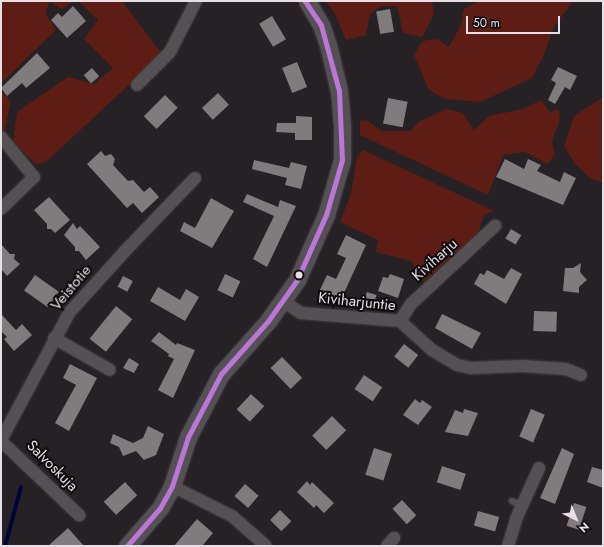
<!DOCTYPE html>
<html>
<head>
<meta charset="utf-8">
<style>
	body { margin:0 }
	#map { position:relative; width:604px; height:547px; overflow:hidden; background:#252125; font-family:Jost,sans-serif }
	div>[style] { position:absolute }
	.green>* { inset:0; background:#5d1d14 }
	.stream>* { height:4px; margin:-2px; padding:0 2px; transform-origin:2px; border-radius:2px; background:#03033a }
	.building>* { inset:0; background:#807c7e; transform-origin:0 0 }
	.roads { filter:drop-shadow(0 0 1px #413e41) drop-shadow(0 0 1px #413e41) }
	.lane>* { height:6px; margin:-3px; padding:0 3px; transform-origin:3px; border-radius:3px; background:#545054 }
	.street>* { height:12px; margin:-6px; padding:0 6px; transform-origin:6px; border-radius:6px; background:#545054 }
	.secondary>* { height:17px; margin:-8.5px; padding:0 8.5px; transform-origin:8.5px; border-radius:8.5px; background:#545054 }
	.bus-1>* { height:5px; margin:-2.5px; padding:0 2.5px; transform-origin:2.5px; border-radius:2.5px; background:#ba77d6 }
	.dots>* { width:11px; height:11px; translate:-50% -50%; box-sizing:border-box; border:2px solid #0e0a0e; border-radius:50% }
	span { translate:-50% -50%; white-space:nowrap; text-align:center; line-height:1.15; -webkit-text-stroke:4px #0e0a0e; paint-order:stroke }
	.street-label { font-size:15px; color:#e6e0e6 }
	.frame { position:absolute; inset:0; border:2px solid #e6e0e6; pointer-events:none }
	.north { position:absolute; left:556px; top:499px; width:40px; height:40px; -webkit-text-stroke:3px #0e0a0e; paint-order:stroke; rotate:137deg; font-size:11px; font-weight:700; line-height:16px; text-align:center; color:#e6e0e6 }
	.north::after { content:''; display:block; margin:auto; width:14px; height:18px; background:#e6e0e6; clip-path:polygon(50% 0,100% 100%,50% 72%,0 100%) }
	.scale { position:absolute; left:466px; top:16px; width:94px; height:18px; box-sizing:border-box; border:2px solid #e6e0e6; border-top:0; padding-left:5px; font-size:12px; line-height:14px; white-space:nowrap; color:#e6e0e6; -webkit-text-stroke:3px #0e0a0e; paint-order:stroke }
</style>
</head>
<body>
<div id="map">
	<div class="green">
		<i style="clip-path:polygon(1px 1px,50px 1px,45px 13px,56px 30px,1px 83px)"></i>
		<i style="clip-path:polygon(50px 1px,75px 1px,61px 9px)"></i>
		<i style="clip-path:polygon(78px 1px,122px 1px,162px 54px,46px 162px,36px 164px,13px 142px,17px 112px,68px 77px,94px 84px,113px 68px,84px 39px,98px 20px)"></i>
		<i style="clip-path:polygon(325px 1px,432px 1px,434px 14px,422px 37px,403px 33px,397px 6px,381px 6px,370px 14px,366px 35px,346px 40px,334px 12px)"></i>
		<i style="clip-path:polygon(478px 1px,573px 1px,554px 27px,542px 59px,532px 78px,480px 102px,445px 99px,429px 90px,414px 55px,422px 41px,437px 39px,449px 47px,461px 25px,464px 9px)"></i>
		<i style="clip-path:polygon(1px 91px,11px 101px,4px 132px,1px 128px)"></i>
		<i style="clip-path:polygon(603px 97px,603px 183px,590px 178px,575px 164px,564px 146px,574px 116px)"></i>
		<i style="clip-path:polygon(541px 100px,550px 112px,559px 109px,560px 120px,552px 141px,555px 155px,547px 164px,525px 152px,503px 155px,488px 195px,360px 135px,360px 121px,366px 120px,382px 131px,410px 131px,420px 121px,447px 109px,463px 113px,474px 130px,489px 116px,523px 109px)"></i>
		<i style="clip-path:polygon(363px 150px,494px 211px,484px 215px,478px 233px,424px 282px,411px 261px,376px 252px,378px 240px,340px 222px,351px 193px,357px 157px)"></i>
	</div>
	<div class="stream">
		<i style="left:5px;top:546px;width:61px;rotate:-74.8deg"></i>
	</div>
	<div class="building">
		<i style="clip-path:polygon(73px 6px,86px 21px,67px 38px,51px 20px,58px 13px,62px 17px)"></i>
		<i style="left:390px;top:9px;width:23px;height:14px;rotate:80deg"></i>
		<i style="left:272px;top:16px;width:27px;height:15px;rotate:59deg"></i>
		<i style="clip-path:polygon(37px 53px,50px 68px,26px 88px,22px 83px,7px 96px,1px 88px)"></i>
		<i style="left:297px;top:62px;width:27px;height:16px;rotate:68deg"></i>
		<i style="clip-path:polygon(558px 67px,577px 76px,570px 90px,565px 87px,555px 104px,548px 100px,556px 83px,551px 80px)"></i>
		<i style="left:92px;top:68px;width:11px;height:11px;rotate:49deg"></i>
		<i style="left:218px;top:93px;width:16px;height:22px;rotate:47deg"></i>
		<i style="left:165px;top:95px;width:18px;height:30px;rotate:45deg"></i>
		<i style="left:388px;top:98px;width:20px;height:26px;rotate:11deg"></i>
		<i style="clip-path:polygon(296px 116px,312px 117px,312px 140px,295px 140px,295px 133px,276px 132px,277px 123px,296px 123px)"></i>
		<i style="clip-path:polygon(101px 151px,105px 156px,111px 154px,115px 159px,113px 165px,128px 181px,133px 180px,144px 192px,150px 187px,159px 197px,142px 213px,133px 203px,127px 208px,87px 164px)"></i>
		<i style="clip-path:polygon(505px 159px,524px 169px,528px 159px,541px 165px,537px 171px,560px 182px,564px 172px,576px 178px,563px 205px,496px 177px)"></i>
		<i style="clip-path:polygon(254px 160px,289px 168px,291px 162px,307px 166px,301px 189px,285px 185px,287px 178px,252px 169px)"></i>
		<i style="clip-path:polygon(247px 194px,278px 207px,280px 200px,296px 206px,267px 267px,253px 259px,274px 216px,243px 202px)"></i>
		<i style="clip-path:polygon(49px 197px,70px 220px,55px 233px,51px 229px,47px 229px,47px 224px,34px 210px)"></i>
		<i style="clip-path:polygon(211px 198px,234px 211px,212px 248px,180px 231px,184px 222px,195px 228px)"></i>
		<i style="clip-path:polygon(73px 223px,77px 229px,80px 226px,100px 247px,86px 260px,79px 251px,75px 251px,75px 247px,64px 235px)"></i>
		<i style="left:511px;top:229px;width:12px;height:11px;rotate:31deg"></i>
		<i style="clip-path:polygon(346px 235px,366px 245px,339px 304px,318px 294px,327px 275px,336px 279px,346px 258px,337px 254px)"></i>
		<i style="clip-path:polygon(1px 244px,10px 254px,15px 254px,14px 259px,20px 264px,7px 276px,1px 269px)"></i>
		<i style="clip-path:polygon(581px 263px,580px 272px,587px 280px,579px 287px,579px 293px,563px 291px,565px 268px,573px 268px)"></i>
		<i style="clip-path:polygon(511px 268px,522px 274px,506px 304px,474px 284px,480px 273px,484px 275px,487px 270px,504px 279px)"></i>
		<i style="left:225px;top:274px;width:17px;height:18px;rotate:25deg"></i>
		<i style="clip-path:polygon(390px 274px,404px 279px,398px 298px,378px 291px,383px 277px,388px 278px)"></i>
		<i style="left:35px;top:275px;width:29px;height:19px;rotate:35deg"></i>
		<i style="left:123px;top:276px;width:11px;height:12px;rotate:27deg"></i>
		<i style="clip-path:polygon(158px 287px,180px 300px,186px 289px,199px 297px,185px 321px,150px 301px)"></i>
		<i style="left:367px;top:292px;width:10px;height:12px;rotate:17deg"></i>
		<i style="left:116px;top:306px;width:21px;height:42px;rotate:39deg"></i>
		<i style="left:534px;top:311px;width:23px;height:20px;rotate:2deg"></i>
		<i style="clip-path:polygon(1px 314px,16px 330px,22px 324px,32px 335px,14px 351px,4px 339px,7px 337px,1px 331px)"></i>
		<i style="clip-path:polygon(442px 314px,481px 333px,472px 349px,435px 328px)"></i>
		<i style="clip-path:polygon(159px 332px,176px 345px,177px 343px,195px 350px,173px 398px,158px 390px,174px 359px,168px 356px,169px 354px,151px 341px)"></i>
		<i style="left:404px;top:344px;width:18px;height:16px;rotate:38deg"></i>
		<i style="left:282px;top:357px;width:29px;height:16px;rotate:46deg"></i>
		<i style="clip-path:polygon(129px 358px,139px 364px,134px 373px,123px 368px)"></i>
		<i style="clip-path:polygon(70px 364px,97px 378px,69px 431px,55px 423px,76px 385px,63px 378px)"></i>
		<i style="left:364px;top:375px;width:22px;height:17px;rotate:34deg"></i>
		<i style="left:251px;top:394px;width:18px;height:21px;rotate:43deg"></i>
		<i style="clip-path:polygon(415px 399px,420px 403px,422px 400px,432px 407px,418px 425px,403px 415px)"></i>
		<i style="clip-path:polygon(464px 409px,478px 413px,468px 436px,445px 432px,455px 410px,463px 413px)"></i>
		<i style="left:531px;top:409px;width:15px;height:30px;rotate:23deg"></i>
		<i style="left:332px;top:416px;width:20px;height:28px;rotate:45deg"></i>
		<i style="clip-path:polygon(148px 426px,164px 434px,156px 455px,144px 460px,136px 451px,123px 456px,119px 447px,110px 443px,113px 434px,133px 443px,143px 438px)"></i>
		<i style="left:374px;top:448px;width:19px;height:28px;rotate:18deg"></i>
		<i style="clip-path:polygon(562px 448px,574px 454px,555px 504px,540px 498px)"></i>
		<i style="left:442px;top:466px;width:25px;height:17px;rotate:18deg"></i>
		<i style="clip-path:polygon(592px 467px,603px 470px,603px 488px,587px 482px)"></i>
		<i style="clip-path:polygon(307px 481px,310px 485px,312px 482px,334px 503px,324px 513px,316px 505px,314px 508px,297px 492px)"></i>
		<i style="left:125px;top:482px;width:18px;height:29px;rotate:47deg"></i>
		<i style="left:245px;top:484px;width:18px;height:16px;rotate:41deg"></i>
		<i style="left:402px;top:500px;width:21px;height:13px;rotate:47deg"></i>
		<i style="left:574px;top:503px;width:13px;height:24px;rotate:18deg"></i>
		<i style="left:280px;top:510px;width:16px;height:14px;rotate:45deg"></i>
		<i style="left:478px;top:511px;width:22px;height:15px;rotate:16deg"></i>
		<i style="clip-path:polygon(197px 519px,213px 533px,202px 546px,174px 546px)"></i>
		<i style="clip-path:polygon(68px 528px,84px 546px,48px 546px)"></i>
	</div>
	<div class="roads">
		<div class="lane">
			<i style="left:512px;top:501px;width:11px;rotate:27deg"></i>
		</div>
		<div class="street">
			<i style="left:137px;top:85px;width:47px;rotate:-45deg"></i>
			<i style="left:170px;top:52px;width:57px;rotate:-63deg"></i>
			<i style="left:1px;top:137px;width:52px;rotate:50.5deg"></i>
			<i style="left:34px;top:177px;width:46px;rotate:135.9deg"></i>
			<i style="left:284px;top:302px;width:20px;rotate:33deg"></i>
			<i style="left:301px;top:313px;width:99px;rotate:4.6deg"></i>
			<i style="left:400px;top:321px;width:43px;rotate:42.2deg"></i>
			<i style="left:432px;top:350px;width:29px;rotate:31deg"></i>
			<i style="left:457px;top:365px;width:14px;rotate:12deg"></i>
			<i style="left:471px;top:368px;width:51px;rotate:-2.2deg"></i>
			<i style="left:522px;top:366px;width:44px;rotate:3.9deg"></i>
			<i style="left:566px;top:369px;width:16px;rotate:22deg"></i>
			<i style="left:400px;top:321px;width:20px;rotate:-57deg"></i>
			<i style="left:411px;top:304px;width:115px;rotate:-42.9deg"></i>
			<i style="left:54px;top:338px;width:64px;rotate:29.7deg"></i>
			<i style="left:1px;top:440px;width:144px;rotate:-61.8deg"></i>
			<i style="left:69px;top:313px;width:84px;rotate:-47.9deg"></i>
			<i style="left:125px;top:251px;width:101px;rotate:-46.2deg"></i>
			<i style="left:1px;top:441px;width:108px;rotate:43.5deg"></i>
			<i style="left:172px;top:486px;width:67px;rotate:26.6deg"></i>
			<i style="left:232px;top:516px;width:45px;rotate:41.4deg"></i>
			<i style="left:387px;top:546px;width:11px;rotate:-49deg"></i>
			<i style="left:508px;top:546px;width:28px;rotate:-73deg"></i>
			<i style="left:516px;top:519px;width:56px;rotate:-65.7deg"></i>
		</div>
		<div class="secondary">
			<i style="left:127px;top:546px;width:50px;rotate:-49deg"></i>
			<i style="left:160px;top:508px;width:25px;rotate:-61deg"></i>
			<i style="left:172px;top:486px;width:52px;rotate:-71.9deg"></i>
			<i style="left:188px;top:437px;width:71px;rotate:-62.4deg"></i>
			<i style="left:221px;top:374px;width:71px;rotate:-48.4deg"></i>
			<i style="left:268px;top:321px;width:50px;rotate:-54.7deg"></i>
			<i style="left:297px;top:280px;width:71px;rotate:-66deg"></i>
			<i style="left:326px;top:215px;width:57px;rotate:-73.8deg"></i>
			<i style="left:342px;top:160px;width:35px;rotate:-90deg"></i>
			<i style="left:342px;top:125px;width:34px;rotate:-95deg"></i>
			<i style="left:339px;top:91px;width:47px;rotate:-103.4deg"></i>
			<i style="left:328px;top:45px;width:21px;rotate:-109deg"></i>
			<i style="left:321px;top:25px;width:28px;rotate:-120deg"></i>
		</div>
	</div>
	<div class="bus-1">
		<i style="left:127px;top:546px;width:50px;rotate:-49deg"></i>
		<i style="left:160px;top:508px;width:25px;rotate:-61deg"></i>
		<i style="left:172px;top:486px;width:52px;rotate:-71.9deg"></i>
		<i style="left:188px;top:437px;width:71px;rotate:-62.4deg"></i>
		<i style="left:221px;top:374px;width:71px;rotate:-48.4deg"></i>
		<i style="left:268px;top:321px;width:50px;rotate:-54.7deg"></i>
		<i style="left:297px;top:280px;width:71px;rotate:-66deg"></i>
		<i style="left:326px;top:215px;width:57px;rotate:-73.8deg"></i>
		<i style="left:342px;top:160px;width:69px;rotate:-92.5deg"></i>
		<i style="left:339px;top:91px;width:68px;rotate:-105.3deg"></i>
		<i style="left:321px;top:25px;width:29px;rotate:-124deg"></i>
	</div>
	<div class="dots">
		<i style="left:299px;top:275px;background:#e6e0e6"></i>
	</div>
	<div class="street-label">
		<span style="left:435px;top:260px;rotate:-42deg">Kiviharju</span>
		<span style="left:71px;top:288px;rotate:-50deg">Veistotie</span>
		<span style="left:357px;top:302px;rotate:6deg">Kiviharjuntie</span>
		<span style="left:52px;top:466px;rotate:45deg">Salvoskuja</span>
	</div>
	<div class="frame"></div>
	<div class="north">N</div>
	<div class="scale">50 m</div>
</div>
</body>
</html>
